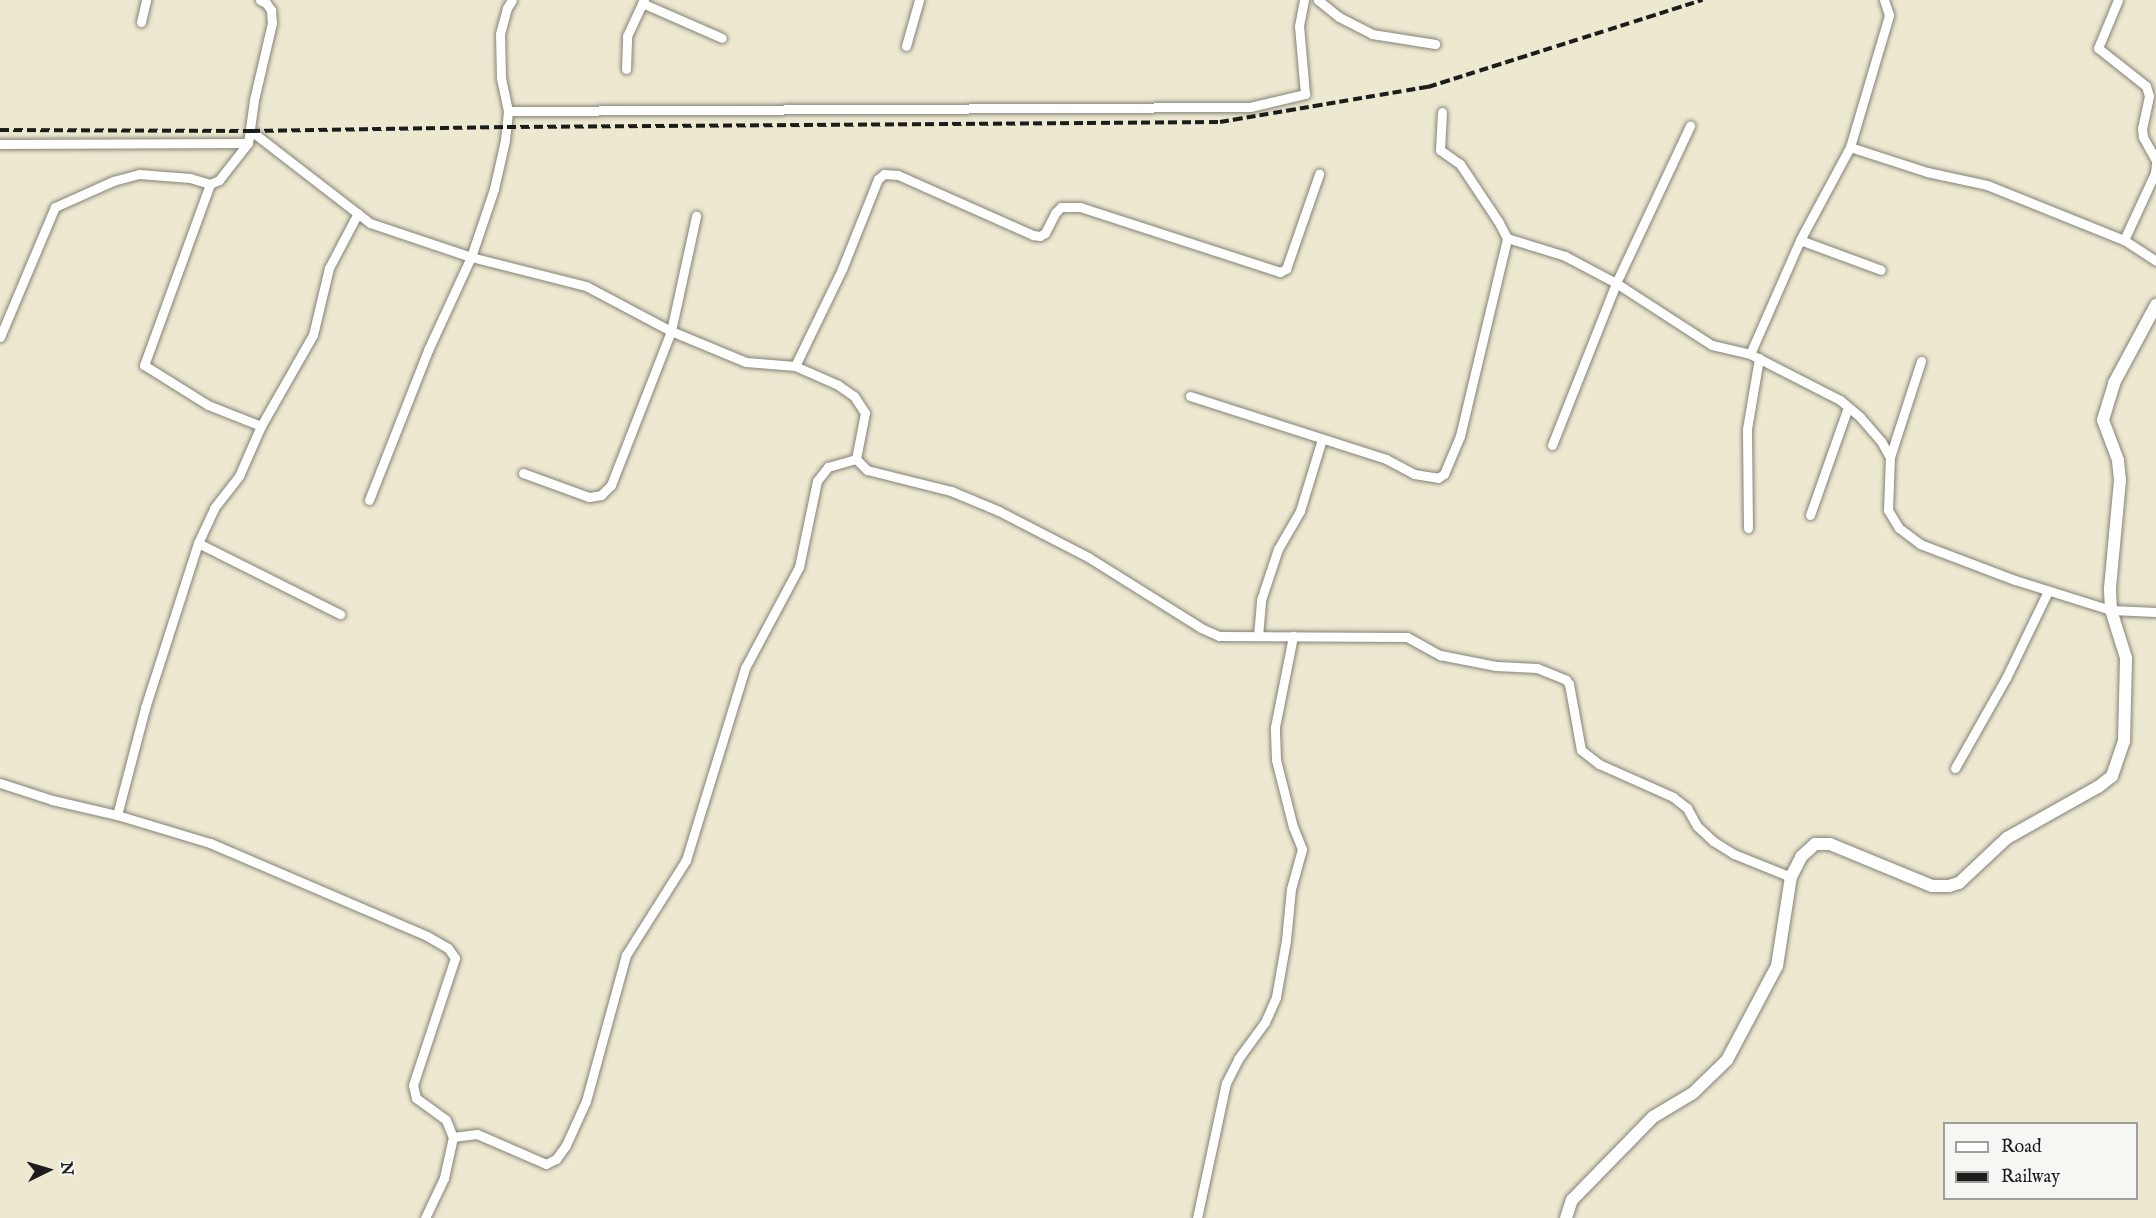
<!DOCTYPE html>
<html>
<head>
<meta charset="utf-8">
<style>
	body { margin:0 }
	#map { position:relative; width:2156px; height:1218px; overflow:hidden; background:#ede8d0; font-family:"IM FELL English",serif }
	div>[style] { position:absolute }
	.roads { filter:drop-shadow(0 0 2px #848276) drop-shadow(0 0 2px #848276) }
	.minor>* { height:9px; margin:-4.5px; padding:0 4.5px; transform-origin:4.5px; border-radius:4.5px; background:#fff }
	.tertiary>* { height:12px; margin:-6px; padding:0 6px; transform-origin:6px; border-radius:6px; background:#fff }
	.rail>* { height:4px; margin-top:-2px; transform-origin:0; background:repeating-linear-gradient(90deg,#1c1c1c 0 9px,transparent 0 13.5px) }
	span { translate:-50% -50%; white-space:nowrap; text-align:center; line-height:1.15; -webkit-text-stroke:5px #f6f6f2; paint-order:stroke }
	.legend { position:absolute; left:1943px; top:1122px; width:195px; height:78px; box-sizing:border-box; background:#f6f6f2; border:2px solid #9f9f9c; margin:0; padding:8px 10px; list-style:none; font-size:18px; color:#1c1c1c }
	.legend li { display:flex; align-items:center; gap:12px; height:30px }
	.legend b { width:30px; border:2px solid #9f9f9c }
	.north { position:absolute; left:18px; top:1140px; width:60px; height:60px; -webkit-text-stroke:4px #f6f6f2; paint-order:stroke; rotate:85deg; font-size:16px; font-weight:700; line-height:24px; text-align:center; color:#1c1c1c }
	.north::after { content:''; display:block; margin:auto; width:21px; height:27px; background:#1c1c1c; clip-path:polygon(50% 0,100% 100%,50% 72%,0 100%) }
</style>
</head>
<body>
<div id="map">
	<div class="roads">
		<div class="minor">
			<i style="left:260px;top:0;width:7px;rotate:27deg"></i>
			<i style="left:266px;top:3px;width:9px;rotate:54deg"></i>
			<i style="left:271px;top:10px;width:13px;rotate:86deg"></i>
			<i style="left:272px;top:23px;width:79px;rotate:103.2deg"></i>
			<i style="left:254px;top:100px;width:43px;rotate:97.9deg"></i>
			<i style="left:248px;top:143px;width:47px;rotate:128.1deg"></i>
			<i style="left:219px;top:180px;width:10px;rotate:156deg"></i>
			<i style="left:210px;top:184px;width:193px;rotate:110deg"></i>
			<i style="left:144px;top:365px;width:75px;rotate:32deg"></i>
			<i style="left:208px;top:405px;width:57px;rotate:21.6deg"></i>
			<i style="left:1318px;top:0;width:27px;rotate:39deg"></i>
			<i style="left:1339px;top:17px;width:37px;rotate:27deg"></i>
			<i style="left:1372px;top:34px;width:64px;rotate:9deg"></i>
			<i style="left:2118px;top:0;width:52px;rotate:112.6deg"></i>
			<i style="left:2098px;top:48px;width:61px;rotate:38.4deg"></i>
			<i style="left:2146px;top:86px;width:10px;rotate:73deg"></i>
			<i style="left:2149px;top:96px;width:33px;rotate:102deg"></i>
			<i style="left:2142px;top:128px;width:9px;rotate:84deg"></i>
			<i style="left:2143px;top:137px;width:26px;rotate:61deg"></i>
			<i style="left:642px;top:3px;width:87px;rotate:23.6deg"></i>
			<i style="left:141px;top:22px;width:23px;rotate:-77deg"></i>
			<i style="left:906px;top:46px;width:48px;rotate:-74.2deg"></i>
			<i style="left:626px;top:69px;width:33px;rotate:-88deg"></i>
			<i style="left:627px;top:36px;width:40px;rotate:-65deg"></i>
			<i style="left:508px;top:111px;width:742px;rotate:-0.31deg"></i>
			<i style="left:1250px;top:107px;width:57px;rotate:-13.3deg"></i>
			<i style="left:1305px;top:94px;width:68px;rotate:-95deg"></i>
			<i style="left:1299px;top:26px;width:26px;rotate:-79deg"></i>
			<i style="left:1442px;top:112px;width:38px;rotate:93deg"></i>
			<i style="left:1440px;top:150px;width:24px;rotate:35deg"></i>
			<i style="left:1460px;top:164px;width:69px;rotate:56.3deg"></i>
			<i style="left:1498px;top:221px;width:19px;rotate:62deg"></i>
			<i style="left:1507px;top:238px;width:61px;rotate:17.2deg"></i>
			<i style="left:1565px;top:256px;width:58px;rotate:27.9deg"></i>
			<i style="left:1616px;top:283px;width:114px;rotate:32.9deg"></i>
			<i style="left:1712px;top:345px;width:39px;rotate:13deg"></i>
			<i style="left:1750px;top:354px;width:101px;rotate:27.1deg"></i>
			<i style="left:1840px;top:400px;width:26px;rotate:40deg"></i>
			<i style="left:1860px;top:417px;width:32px;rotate:49deg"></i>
			<i style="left:1881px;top:441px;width:18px;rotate:61deg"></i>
			<i style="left:1890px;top:457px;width:53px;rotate:92.2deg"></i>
			<i style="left:1888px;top:510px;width:21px;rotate:59deg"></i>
			<i style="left:1899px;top:528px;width:26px;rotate:37deg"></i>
			<i style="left:1920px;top:544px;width:102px;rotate:20.8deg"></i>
			<i style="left:2015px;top:580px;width:101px;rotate:17.4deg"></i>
			<i style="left:2111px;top:610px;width:45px;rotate:2.5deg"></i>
			<i style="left:251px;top:131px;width:150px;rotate:37.7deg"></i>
			<i style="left:370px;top:223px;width:107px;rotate:18.6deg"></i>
			<i style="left:471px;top:257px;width:119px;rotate:14.2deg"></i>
			<i style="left:586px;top:286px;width:96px;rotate:27.9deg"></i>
			<i style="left:671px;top:331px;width:81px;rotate:22.5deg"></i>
			<i style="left:746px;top:362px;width:49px;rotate:4.7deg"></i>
			<i style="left:795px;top:366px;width:47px;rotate:23.8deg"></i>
			<i style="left:838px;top:385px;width:19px;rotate:35deg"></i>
			<i style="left:854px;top:396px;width:20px;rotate:57deg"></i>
			<i style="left:865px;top:413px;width:47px;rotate:101.1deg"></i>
			<i style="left:856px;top:459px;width:16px;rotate:45deg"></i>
			<i style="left:867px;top:470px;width:87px;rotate:14deg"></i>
			<i style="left:951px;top:491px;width:52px;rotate:22.6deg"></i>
			<i style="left:999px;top:511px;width:100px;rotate:27.3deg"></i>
			<i style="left:1088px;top:557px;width:133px;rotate:32.1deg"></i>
			<i style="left:1201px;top:628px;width:20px;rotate:24deg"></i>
			<i style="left:1219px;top:636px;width:188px;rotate:0.3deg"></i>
			<i style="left:1407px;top:637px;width:38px;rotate:29deg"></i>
			<i style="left:1440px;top:655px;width:57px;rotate:11.1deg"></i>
			<i style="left:1496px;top:666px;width:41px;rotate:2.8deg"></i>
			<i style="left:1537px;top:668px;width:31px;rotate:22deg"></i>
			<i style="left:1566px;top:680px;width:5px;rotate:53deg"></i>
			<i style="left:1569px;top:684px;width:67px;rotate:79.7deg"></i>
			<i style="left:1581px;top:750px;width:23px;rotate:38deg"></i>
			<i style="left:1599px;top:764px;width:81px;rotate:24deg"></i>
			<i style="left:1673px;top:797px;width:18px;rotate:38deg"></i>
			<i style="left:1687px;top:808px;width:21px;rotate:61deg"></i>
			<i style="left:1697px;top:826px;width:22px;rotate:43deg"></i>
			<i style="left:1713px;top:841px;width:25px;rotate:32deg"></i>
			<i style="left:1734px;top:854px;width:61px;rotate:22deg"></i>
			<i style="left:0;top:144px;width:248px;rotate:-0.2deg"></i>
			<i style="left:1850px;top:147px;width:81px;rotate:18deg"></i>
			<i style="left:1927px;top:172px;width:61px;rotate:12.2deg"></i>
			<i style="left:1987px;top:185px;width:148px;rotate:21.9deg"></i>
			<i style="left:2124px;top:240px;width:38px;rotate:33deg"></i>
			<i style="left:1800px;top:240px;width:86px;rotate:20.3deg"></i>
			<i style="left:2124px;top:240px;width:74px;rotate:-65.2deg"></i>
			<i style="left:2155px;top:173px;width:9px;rotate:-84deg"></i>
			<i style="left:0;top:337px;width:141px;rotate:-67.1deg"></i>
			<i style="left:55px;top:207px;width:64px;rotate:-24.1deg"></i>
			<i style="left:113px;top:181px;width:27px;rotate:-15deg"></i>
			<i style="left:139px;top:174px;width:51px;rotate:4.5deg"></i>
			<i style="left:190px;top:178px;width:21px;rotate:17deg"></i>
			<i style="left:1750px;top:354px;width:124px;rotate:-66.3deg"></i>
			<i style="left:1800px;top:240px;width:106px;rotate:-61.7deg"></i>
			<i style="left:1850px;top:147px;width:138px;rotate:-73.5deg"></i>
			<i style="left:1889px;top:15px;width:16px;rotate:-108deg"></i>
			<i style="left:795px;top:366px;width:108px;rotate:-64.1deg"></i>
			<i style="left:842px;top:269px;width:97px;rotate:-68.2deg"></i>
			<i style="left:878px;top:179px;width:8px;rotate:-40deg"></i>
			<i style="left:884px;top:174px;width:14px;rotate:4deg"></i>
			<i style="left:898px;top:175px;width:148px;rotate:24deg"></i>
			<i style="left:1033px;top:235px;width:7px;rotate:8deg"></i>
			<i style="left:1040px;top:236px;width:6px;rotate:-31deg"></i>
			<i style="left:1045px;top:233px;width:22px;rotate:-63deg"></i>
			<i style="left:1055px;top:213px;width:8px;rotate:-45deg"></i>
			<i style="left:1061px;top:207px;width:19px"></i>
			<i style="left:1080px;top:207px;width:210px;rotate:18deg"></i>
			<i style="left:1280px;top:272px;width:7px;rotate:-27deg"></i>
			<i style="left:1286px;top:269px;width:101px;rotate:-70.8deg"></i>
			<i style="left:1190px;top:396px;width:206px;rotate:17.8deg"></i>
			<i style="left:1386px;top:459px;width:32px;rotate:28deg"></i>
			<i style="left:1414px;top:474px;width:24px;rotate:9deg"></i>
			<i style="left:1438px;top:478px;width:7px;rotate:-34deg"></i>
			<i style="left:1444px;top:474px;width:41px;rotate:-67.2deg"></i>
			<i style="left:1460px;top:436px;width:204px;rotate:-76.6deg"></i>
			<i style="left:1552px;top:445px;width:174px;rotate:-68.4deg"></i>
			<i style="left:1616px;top:283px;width:174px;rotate:-64.8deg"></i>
			<i style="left:1890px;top:457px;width:101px;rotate:-72.1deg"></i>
			<i style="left:523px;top:473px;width:70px;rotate:20deg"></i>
			<i style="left:589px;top:497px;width:12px;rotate:-9deg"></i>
			<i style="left:601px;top:495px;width:14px;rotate:-45deg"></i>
			<i style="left:611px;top:485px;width:165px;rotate:-68.7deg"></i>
			<i style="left:671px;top:331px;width:118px;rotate:-77.7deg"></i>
			<i style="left:369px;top:500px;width:161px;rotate:-68.5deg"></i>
			<i style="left:428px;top:350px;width:102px;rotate:-65.2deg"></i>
			<i style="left:471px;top:257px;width:72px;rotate:-71.3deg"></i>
			<i style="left:494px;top:189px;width:50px;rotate:-77.3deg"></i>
			<i style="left:505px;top:140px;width:29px;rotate:-84deg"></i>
			<i style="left:508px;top:111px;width:35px;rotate:-102deg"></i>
			<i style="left:501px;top:77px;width:43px;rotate:-91.3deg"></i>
			<i style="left:500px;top:34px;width:27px;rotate:-75deg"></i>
			<i style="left:507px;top:8px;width:9px;rotate:-58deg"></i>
			<i style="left:1810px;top:515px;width:114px;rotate:-70.6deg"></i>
			<i style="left:1748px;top:528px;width:99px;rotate:-90.6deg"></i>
			<i style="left:1747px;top:429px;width:72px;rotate:-80.4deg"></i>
			<i style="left:198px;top:543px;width:159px;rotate:26.6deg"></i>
			<i style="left:1258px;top:636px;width:36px;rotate:-85deg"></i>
			<i style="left:1261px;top:600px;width:54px;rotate:-71.6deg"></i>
			<i style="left:1278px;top:549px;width:44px;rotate:-59.9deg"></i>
			<i style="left:1300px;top:511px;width:75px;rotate:-73deg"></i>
			<i style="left:1955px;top:768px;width:103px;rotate:-60.5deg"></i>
			<i style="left:2006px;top:678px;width:97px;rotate:-64.2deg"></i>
			<i style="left:0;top:783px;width:55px;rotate:18.1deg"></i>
			<i style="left:52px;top:800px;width:67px;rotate:13deg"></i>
			<i style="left:117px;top:815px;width:97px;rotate:16.8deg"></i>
			<i style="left:210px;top:843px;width:236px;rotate:23.2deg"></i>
			<i style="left:427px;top:936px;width:24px;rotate:30deg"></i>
			<i style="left:448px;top:948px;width:12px;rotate:55deg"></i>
			<i style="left:455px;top:958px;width:134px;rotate:108.3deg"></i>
			<i style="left:413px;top:1085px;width:13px;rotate:77deg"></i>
			<i style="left:416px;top:1098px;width:37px;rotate:36deg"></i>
			<i style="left:446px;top:1120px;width:18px;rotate:68deg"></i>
			<i style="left:453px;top:1137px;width:42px;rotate:102.4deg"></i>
			<i style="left:444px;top:1178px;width:44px;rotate:115.4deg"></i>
			<i style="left:117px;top:815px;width:111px;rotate:-75.3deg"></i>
			<i style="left:145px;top:708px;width:173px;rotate:-72.2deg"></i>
			<i style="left:198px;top:543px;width:38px;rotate:-65deg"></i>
			<i style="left:214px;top:508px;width:41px;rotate:-52deg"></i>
			<i style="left:239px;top:476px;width:55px;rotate:-66.3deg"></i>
			<i style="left:261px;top:426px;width:105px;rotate:-60.3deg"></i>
			<i style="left:313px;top:335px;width:69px;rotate:-76.6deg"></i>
			<i style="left:329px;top:268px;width:62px;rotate:-62.2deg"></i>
			<i style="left:453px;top:1137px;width:24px;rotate:-7deg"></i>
			<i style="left:477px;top:1134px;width:75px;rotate:23.5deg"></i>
			<i style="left:546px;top:1164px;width:11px;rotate:-27deg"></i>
			<i style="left:556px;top:1159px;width:17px;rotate:-54deg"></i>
			<i style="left:566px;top:1145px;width:48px;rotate:-65.6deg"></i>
			<i style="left:586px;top:1101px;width:151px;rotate:-74.7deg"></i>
			<i style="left:626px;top:955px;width:112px;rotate:-57.7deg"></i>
			<i style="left:686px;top:860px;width:201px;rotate:-72.9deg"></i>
			<i style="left:745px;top:668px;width:115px;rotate:-61.9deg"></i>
			<i style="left:799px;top:567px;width:88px;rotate:-78.2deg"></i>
			<i style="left:817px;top:481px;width:18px;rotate:-52deg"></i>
			<i style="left:828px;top:467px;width:29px;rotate:-16deg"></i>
			<i style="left:1197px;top:1218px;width:138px;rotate:-77.9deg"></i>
			<i style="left:1226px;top:1083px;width:27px;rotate:-63deg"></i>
			<i style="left:1238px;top:1059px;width:46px;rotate:-53.9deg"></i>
			<i style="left:1265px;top:1022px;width:27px;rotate:-66deg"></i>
			<i style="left:1276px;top:997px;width:58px;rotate:-80deg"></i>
			<i style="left:1286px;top:940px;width:51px;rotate:-84.4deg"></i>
			<i style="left:1291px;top:889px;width:41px;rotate:-74.6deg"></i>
			<i style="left:1302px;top:849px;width:24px;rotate:-112deg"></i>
			<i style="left:1293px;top:827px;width:69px;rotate:-104.2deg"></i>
			<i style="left:1276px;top:760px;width:33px;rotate:-92deg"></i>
			<i style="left:1275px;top:727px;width:93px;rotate:-78.8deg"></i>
		</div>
		<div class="tertiary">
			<i style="left:1566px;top:1218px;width:19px;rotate:-72deg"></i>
			<i style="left:1572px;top:1200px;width:116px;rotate:-45.7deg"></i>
			<i style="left:1653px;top:1117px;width:47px;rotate:-31deg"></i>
			<i style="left:1693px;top:1093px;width:47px;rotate:-44.1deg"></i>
			<i style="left:1727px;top:1060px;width:106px;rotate:-62deg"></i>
			<i style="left:1777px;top:966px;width:90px;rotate:-81.1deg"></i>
			<i style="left:1791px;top:877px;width:22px;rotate:-63deg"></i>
			<i style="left:1801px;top:857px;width:19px;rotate:-43deg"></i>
			<i style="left:1815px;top:844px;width:15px"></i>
			<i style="left:1830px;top:844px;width:110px;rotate:22.4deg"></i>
			<i style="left:1932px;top:886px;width:17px"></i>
			<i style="left:1949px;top:886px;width:10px;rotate:-17deg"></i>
			<i style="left:1959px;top:883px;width:66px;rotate:-43.2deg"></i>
			<i style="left:2007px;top:838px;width:104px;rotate:-29.3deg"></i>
			<i style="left:2098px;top:787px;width:18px;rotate:-38deg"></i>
			<i style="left:2112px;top:776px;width:37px;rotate:-71deg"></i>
			<i style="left:2124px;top:741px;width:83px;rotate:-88.6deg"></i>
			<i style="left:2126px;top:658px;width:50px;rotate:-107.4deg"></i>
			<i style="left:2111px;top:610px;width:22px;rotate:-93deg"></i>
			<i style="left:2110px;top:588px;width:108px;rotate:-84.7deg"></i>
			<i style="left:2120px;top:480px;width:20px;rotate:-96deg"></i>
			<i style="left:2118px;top:460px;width:43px;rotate:-110.6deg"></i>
			<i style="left:2103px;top:420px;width:39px;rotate:-73deg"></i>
			<i style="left:2114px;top:383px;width:89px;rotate:-61.7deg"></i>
		</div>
	</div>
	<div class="rail">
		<i style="left:0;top:130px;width:251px;rotate:0.2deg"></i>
		<i style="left:251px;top:131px;width:256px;rotate:-0.9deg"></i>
		<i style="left:507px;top:127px;width:713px;rotate:-0.4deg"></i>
		<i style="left:1220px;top:122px;width:211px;rotate:-9.6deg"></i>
		<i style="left:1428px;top:87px;width:288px;rotate:-17.6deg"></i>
	</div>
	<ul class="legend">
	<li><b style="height:8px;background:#fff"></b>Road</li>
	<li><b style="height:8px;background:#1c1c1c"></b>Railway</li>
	</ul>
	<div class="north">N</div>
</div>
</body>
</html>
